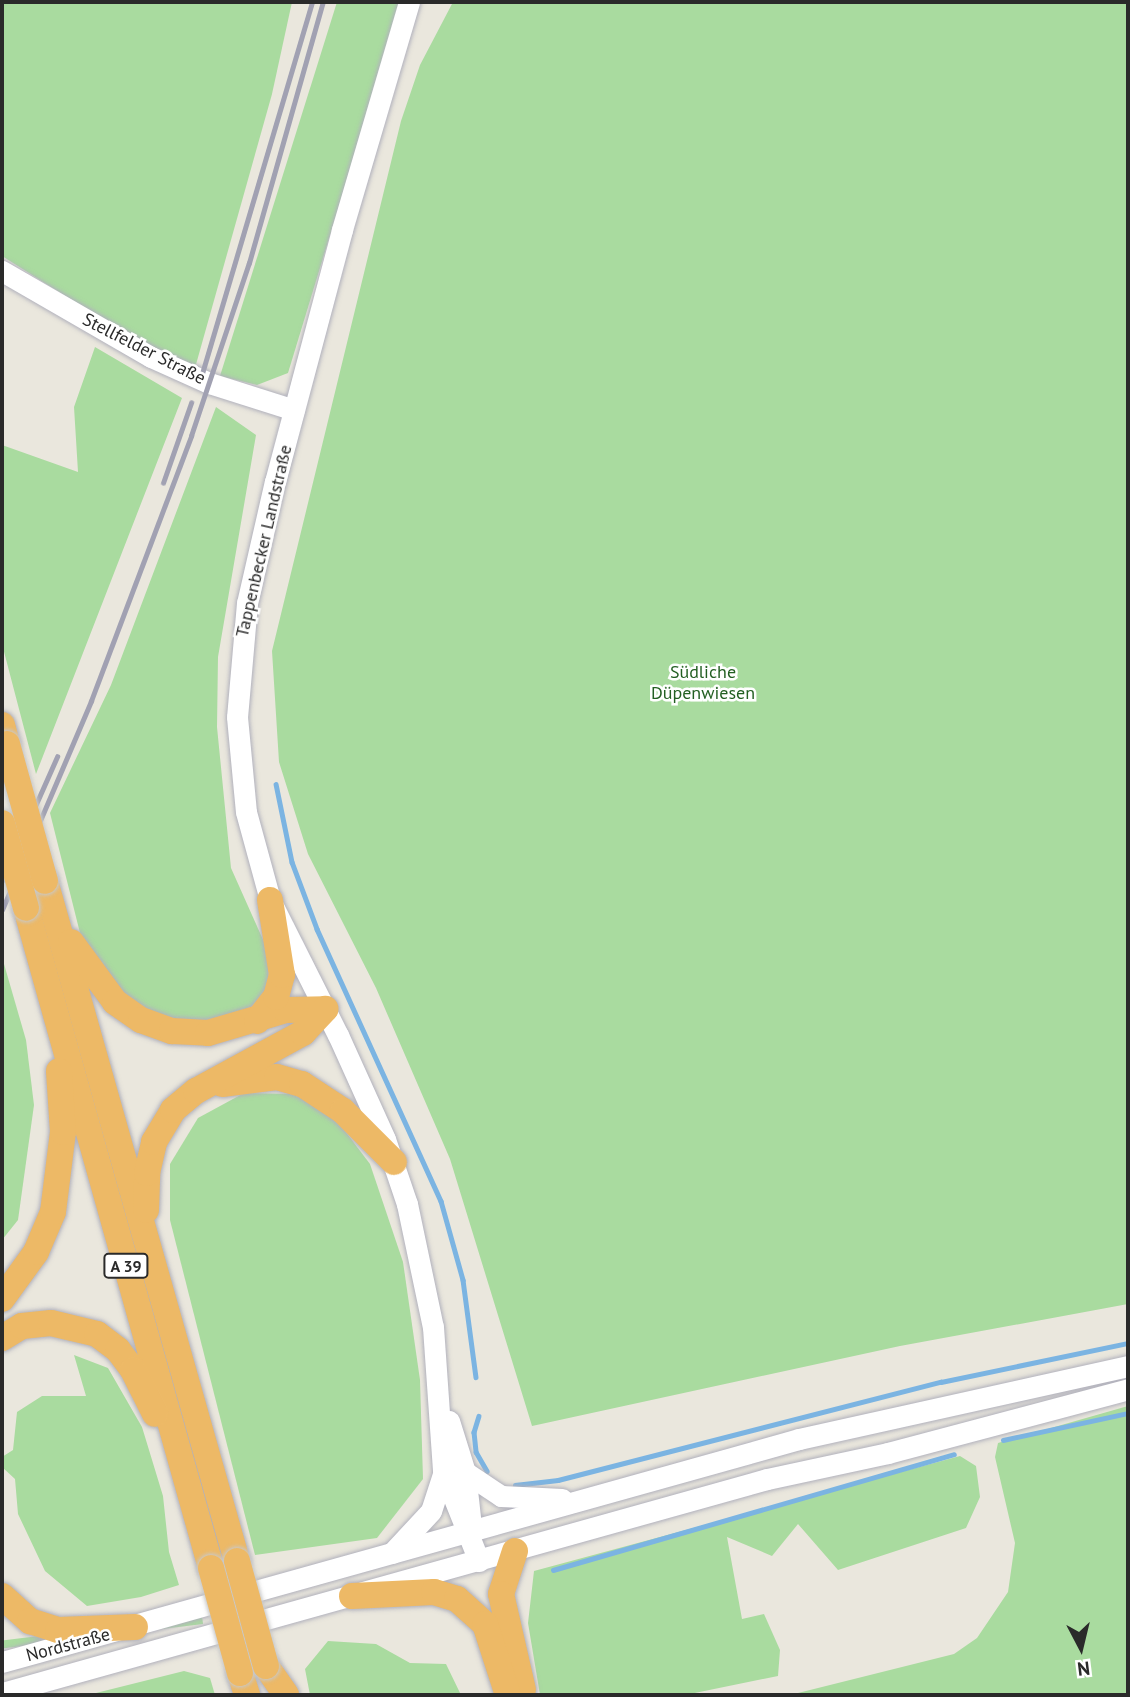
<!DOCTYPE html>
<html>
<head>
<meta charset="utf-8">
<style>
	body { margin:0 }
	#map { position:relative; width:1130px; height:1697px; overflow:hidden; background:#eae7dd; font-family:"PT Sans",sans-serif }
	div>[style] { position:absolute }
	.green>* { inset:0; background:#a9db9f; transform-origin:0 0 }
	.stream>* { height:4.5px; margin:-2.25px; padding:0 2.25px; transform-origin:2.25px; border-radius:2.25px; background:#7bb4e2 }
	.roads { filter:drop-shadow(0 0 2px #b1b1bc) drop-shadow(0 0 2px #b1b1bc) }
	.secondary>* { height:21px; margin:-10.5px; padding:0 10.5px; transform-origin:10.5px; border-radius:10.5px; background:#fff }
	.highway>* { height:26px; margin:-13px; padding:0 13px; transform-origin:13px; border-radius:13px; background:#edb966 }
	.rail>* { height:4.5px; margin:-2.25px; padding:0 2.25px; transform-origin:2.25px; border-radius:2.25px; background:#a1a1b2 }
	.bridges { filter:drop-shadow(0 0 2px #c8c8c8) drop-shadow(0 0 2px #c8c8c8) }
	.highway-bridge>* { height:26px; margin:-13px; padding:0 13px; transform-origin:13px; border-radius:13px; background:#edb966 }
	span { translate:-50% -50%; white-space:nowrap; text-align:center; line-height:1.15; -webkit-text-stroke:5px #fff; paint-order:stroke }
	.shield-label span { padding:2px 5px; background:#fff; border:2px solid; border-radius:5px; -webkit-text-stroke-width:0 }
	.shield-label { font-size:16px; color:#2a2a2a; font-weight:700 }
	.street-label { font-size:18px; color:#2a2a2a }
	.park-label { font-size:18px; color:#235f22 }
	.frame { position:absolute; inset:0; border:4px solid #2a2a2a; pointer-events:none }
	.north { position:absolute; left:1046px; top:1613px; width:70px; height:70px; -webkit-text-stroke:5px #fff; paint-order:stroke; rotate:173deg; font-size:19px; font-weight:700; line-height:28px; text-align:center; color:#2a2a2a }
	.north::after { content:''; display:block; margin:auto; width:24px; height:32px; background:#2a2a2a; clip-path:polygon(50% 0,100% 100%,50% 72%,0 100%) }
</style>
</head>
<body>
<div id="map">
	<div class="green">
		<i style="clip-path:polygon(2px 2px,292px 2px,272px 94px,195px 368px,124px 333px,2px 256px)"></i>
		<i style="clip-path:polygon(337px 2px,401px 2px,288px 373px,257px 385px,220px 376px)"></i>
		<i style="clip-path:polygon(453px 2px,1128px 2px,1128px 1304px,900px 1346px,532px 1426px,450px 1159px,376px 988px,308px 854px,279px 762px,272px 651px,401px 121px,420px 65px)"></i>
		<i style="clip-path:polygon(95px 347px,182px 398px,36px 774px,2px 644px,2px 445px,78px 472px,74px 407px)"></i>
		<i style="clip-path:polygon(216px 407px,256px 435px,218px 657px,217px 727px,231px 868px,269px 953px,268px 988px,252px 1006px,231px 1018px,204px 1023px,171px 1021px,119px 996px,81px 937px,50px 813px,111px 685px)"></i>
		<i style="clip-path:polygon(2px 957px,26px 1040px,34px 1105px,18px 1220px,2px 1240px)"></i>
		<i style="clip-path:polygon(244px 1093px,296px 1094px,339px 1123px,370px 1164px,403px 1262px,420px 1380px,423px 1479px,377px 1538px,255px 1555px,170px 1220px,170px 1164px,198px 1118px)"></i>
		<i style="clip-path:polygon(74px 1355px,108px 1368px,142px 1427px,163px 1496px,169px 1552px,179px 1585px,141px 1597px,87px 1606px,45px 1571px,18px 1514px,15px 1479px,2px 1467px,2px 1457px,13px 1450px,17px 1412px,42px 1396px,86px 1396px)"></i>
		<i style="clip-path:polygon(1128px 1406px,1128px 1695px,790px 1695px,954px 1654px,977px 1638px,1008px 1592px,1015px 1543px,995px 1457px,998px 1443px)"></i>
		<i style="clip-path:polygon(960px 1456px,976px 1466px,980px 1497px,966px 1528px,838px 1570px,798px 1524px,772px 1556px,727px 1537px,742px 1619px,764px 1614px,780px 1650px,778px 1676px,685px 1695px,540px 1695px,528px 1623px,534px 1571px)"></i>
		<i style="left:202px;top:1616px;width:8px;height:208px;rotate:83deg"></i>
		<i style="clip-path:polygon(328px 1641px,376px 1644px,410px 1663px,446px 1664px,461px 1695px,310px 1695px,305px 1669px)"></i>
		<i style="clip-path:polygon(184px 1671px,210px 1678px,215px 1695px,88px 1695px)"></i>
	</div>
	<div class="stream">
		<i style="left:276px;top:784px;width:80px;rotate:78.4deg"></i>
		<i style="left:292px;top:862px;width:72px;rotate:69.5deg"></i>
		<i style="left:317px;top:929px;width:299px;rotate:65.5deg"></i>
		<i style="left:441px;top:1201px;width:82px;rotate:74.4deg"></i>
		<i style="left:463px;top:1280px;width:98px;rotate:82.4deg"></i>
		<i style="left:479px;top:1416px;width:17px;rotate:107deg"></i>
		<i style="left:474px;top:1432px;width:20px;rotate:84deg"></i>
		<i style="left:476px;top:1452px;width:22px;rotate:60deg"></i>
		<i style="left:1003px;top:1440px;width:128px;rotate:-12.2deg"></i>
		<i style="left:515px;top:1485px;width:43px;rotate:-6.6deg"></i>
		<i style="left:558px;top:1480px;width:395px;rotate:-14.4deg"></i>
		<i style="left:941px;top:1382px;width:191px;rotate:-11.8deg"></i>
		<i style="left:553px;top:1570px;width:417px;rotate:-16.1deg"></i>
	</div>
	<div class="roads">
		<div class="secondary">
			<i style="left:409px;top:2px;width:238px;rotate:106.4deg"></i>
			<i style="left:342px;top:230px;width:260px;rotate:104.9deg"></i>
			<i style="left:275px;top:481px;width:125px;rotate:102.9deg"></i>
			<i style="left:247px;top:603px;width:114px;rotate:95deg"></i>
			<i style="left:237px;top:717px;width:95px;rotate:84.6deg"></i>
			<i style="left:246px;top:812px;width:91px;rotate:74.7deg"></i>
			<i style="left:270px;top:900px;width:151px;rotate:63.3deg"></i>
			<i style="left:338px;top:1035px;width:114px;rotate:65.7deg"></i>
			<i style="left:385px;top:1139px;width:69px;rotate:71.3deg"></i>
			<i style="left:407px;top:1204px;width:126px;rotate:78.1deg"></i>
			<i style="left:433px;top:1327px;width:144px;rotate:86deg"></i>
			<i style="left:443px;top:1471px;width:97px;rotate:68.2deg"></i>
			<i style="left:2px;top:271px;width:172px;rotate:30deg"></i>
			<i style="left:151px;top:357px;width:64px;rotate:24.1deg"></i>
			<i style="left:209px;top:383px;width:89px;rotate:17.6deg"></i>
			<i style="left:449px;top:1421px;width:53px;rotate:72.6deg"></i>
			<i style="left:465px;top:1472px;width:54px;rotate:83.7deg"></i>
			<i style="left:465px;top:1472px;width:43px;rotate:33.7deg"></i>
			<i style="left:501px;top:1496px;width:61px;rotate:2.8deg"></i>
			<i style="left:392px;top:1553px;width:57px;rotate:-47.1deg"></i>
			<i style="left:431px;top:1511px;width:40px;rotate:-72deg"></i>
			<i style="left:2px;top:1662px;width:828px;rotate:-15.63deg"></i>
			<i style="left:799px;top:1439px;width:337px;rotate:-12.5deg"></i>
			<i style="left:2px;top:1693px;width:794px;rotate:-15.63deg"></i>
			<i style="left:767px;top:1479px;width:124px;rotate:-12.1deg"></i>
			<i style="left:888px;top:1453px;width:248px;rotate:-14.9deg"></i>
		</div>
		<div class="highway">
			<i style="left:2px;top:725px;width:20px;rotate:75deg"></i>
			<i style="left:45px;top:881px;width:707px;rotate:74.23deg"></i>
			<i style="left:26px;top:908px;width:685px;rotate:74.34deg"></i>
			<i style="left:71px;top:942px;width:74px;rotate:53.7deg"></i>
			<i style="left:115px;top:1002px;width:32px;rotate:35deg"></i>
			<i style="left:141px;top:1020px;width:33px;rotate:20deg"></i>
			<i style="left:172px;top:1031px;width:36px;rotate:3deg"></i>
			<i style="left:208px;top:1033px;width:81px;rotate:-16.4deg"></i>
			<i style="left:286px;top:1010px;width:39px;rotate:-1deg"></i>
			<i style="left:257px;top:1021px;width:31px;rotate:-52deg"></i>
			<i style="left:276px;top:997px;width:23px;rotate:-75deg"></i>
			<i style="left:282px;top:975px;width:76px;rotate:-99.1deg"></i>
			<i style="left:222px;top:1084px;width:55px;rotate:-7.3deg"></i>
			<i style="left:277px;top:1077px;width:26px;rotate:16deg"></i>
			<i style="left:302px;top:1084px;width:49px;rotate:33.4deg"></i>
			<i style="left:343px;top:1111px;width:72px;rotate:45deg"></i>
			<i style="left:146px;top:1210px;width:37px;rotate:-88deg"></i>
			<i style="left:147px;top:1173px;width:32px;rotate:-77deg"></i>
			<i style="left:154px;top:1142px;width:37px;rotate:-59deg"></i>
			<i style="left:173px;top:1110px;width:30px;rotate:-40deg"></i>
			<i style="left:196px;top:1091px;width:122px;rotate:-28.5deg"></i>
			<i style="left:303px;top:1033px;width:33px;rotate:-47deg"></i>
			<i style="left:2px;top:1299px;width:58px;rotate:-54.1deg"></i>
			<i style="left:36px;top:1252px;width:43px;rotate:-67deg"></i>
			<i style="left:53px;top:1212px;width:81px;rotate:-82.9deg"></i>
			<i style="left:63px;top:1132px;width:61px;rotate:-93.8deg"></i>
			<i style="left:2px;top:1338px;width:23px;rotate:-31deg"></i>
			<i style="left:22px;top:1326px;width:29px;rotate:-6deg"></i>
			<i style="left:51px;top:1323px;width:47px;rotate:13.4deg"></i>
			<i style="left:97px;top:1334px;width:26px;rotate:37deg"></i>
			<i style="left:118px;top:1350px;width:25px;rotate:53deg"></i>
			<i style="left:133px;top:1370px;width:49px;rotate:63.4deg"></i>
			<i style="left:515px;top:1551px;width:45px;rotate:108deg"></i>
			<i style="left:501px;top:1594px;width:98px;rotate:77.1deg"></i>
			<i style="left:2px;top:1596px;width:38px;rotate:42deg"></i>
			<i style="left:30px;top:1621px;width:29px;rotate:18deg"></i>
			<i style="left:58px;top:1630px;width:77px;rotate:-2.2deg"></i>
			<i style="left:352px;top:1596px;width:82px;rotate:-2.8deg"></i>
			<i style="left:434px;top:1592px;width:24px;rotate:17deg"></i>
			<i style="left:457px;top:1599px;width:38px;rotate:42deg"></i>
			<i style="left:485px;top:1624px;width:75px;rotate:72.1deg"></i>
			<i style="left:266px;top:1666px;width:35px;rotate:55deg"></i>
			<i style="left:240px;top:1673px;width:23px;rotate:72deg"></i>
		</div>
	</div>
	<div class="rail">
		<i style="left:201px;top:377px;width:391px;rotate:-73.5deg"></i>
		<i style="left:163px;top:483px;width:85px;rotate:-70.7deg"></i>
		<i style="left:2px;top:881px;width:136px;rotate:-66.1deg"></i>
		<i style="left:2px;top:910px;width:227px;rotate:-66.9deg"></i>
		<i style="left:91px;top:701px;width:283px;rotate:-69.3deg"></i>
		<i style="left:191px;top:436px;width:182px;rotate:-71.5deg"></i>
		<i style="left:249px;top:263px;width:271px;rotate:-74.2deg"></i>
	</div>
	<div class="bridges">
		<div class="highway-bridge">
			<i style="left:7px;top:744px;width:142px;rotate:74.5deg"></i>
			<i style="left:2px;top:823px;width:88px;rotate:74.2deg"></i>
			<i style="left:237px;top:1561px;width:109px;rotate:74.6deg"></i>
			<i style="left:211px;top:1568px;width:109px;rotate:74.6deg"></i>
		</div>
	</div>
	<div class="shield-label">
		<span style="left:126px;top:1266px">A 39</span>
	</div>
	<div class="street-label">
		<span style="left:144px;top:349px;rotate:27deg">Stellfelder Straße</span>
		<span style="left:264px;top:541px;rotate:-77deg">Tappenbecker Landstraße</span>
		<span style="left:68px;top:1645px;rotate:-15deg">Nordstraße</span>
	</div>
	<div class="park-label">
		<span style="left:703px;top:683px">Südliche<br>Düpenwiesen</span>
	</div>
	<div class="frame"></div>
	<div class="north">N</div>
</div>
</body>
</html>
